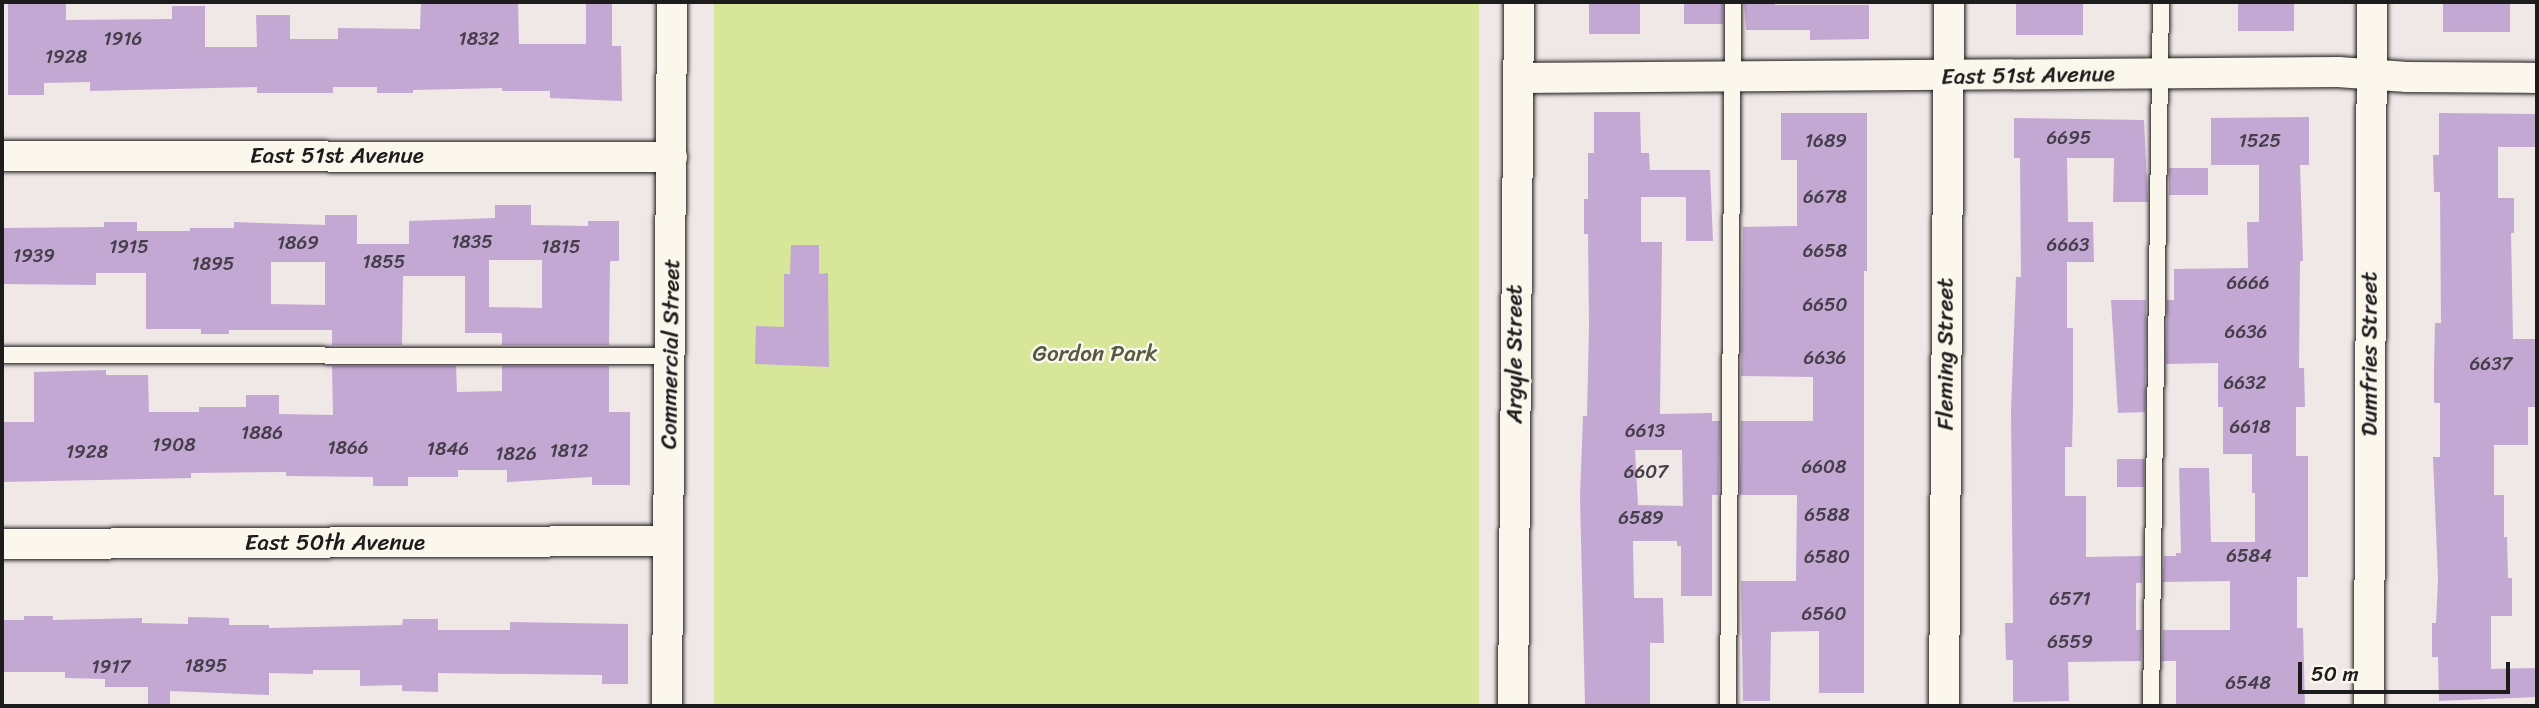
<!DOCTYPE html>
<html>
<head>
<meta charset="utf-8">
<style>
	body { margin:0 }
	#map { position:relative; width:2539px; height:708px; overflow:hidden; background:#f0e7e7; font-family:Sriracha,sans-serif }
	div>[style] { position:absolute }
	.green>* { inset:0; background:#d7e699; transform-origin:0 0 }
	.building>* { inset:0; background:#c4a8d4; transform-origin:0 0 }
	.roads { filter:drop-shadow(0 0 2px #1c1c1c) drop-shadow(0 0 2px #1c1c1c) }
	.service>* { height:16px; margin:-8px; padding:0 8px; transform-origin:8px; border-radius:8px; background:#fbf7ec }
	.minor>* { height:30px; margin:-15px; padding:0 15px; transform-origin:15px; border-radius:15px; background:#fbf7ec }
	span { translate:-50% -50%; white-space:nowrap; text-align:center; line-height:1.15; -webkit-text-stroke:5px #fbf7ec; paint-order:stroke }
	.number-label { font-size:19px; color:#463f4a }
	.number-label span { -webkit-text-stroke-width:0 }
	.street-label { font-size:23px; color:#1c1c1c }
	.park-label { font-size:23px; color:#545942 }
	.frame { position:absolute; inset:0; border:4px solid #1c1c1c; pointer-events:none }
	.scale { position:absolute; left:2298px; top:662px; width:212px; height:32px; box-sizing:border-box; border:4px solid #1c1c1c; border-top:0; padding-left:9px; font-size:21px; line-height:24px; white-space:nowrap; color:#1c1c1c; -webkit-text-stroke:5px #fbf7ec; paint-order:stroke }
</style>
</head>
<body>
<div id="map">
	<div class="green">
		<i style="left:714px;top:2px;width:765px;height:704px"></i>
	</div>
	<div class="building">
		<i style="clip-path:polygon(8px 2px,66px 2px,66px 20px,172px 19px,172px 6px,205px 6px,205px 47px,257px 47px,256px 15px,290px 15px,290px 39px,338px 39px,338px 28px,420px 29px,421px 2px,518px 2px,519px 44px,586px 44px,586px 2px,612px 2px,612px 46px,621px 46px,622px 101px,550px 98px,550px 91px,502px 91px,502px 88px,413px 90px,413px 93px,377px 93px,377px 87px,333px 87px,333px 93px,257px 93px,257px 87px,90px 91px,90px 82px,44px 83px,44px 95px,8px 95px)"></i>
		<i style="left:1589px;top:2px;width:51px;height:32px"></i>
		<i style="left:1684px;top:2px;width:39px;height:22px"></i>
		<i style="clip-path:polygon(1744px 2px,1775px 2px,1775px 5px,1869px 5px,1869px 39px,1810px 40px,1810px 30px,1746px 30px)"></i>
		<i style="left:2238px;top:2px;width:56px;height:29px"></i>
		<i style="left:2443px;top:2px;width:67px;height:30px"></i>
		<i style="left:2016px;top:3px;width:67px;height:32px"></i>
		<i style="clip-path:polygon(evenodd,1594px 112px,1640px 112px,1641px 153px,1649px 153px,1650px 170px,1710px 170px,1713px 241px,1686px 241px,1686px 197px,1641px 197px,1641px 242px,1662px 242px,1660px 414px,1712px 413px,1712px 421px,1720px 421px,1719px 495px,1712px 495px,1712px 596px,1681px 596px,1681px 546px,1677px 546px,1677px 541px,1633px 541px,1634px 598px,1663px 598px,1664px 643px,1650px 643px,1650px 706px,1585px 706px,1580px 497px,1583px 416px,1587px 416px,1589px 326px,1588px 234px,1584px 234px,1584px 199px,1588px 199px,1588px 153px,1594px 153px,1594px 112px,1635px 450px,1682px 450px,1683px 506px,1638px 505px,1635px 450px)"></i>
		<i style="clip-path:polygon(1781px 113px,1867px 113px,1867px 271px,1864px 271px,1864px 693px,1819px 693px,1819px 631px,1771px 632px,1770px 701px,1743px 701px,1741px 581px,1796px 581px,1797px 495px,1740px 495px,1741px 421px,1813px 421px,1813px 377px,1741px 376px,1743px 227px,1797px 226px,1797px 160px,1781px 160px)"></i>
		<i style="clip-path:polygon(2439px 113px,2537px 114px,2537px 147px,2498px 147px,2498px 198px,2514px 198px,2514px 233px,2511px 233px,2513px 339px,2537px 339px,2537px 407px,2528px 407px,2528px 445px,2494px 445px,2494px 495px,2504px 495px,2504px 537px,2507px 537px,2508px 578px,2512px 578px,2512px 616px,2491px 616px,2491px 669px,2537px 668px,2537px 697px,2439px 701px,2438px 657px,2432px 657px,2432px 623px,2436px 623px,2438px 579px,2433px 457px,2440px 457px,2440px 403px,2434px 403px,2434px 368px,2435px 323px,2441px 323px,2440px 192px,2434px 192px,2433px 155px,2439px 155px)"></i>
		<i style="clip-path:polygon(2309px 117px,2309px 165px,2300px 165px,2303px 261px,2300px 261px,2299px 368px,2304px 368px,2305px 407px,2296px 407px,2296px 456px,2308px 456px,2308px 577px,2297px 577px,2297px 628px,2303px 628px,2305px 706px,2176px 706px,2176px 661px,2162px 661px,2163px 630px,2230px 630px,2230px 581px,2163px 582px,2164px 556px,2176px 556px,2176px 553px,2181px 553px,2179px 468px,2209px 468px,2211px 542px,2255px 542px,2255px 493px,2252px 493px,2252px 454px,2223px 454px,2223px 407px,2218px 407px,2218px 363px,2166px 364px,2167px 300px,2174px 300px,2174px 269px,2248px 268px,2247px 222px,2259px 222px,2259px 165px,2211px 165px,2211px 118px)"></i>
		<i style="clip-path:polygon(2014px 118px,2144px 120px,2148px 202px,2113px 202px,2114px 158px,2067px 158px,2068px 222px,2093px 222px,2094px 262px,2067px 262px,2067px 328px,2073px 328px,2073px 406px,2072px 447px,2065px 447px,2065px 496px,2086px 496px,2086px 557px,2143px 556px,2142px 583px,2136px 583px,2136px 630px,2142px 630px,2141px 661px,2068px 662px,2069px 701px,2013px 702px,2013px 660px,2006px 660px,2005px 623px,2013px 623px,2011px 410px,2016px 277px,2021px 277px,2020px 158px,2014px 158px)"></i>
		<i style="left:2208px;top:168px;width:27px;height:39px;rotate:90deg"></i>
		<i style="clip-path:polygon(evenodd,495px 205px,531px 205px,531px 225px,588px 226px,588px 221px,619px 221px,619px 261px,610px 261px,609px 345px,502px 345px,502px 333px,465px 333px,465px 276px,403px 276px,402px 345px,332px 345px,332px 330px,229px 330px,229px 334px,201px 334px,201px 329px,146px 329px,146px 273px,96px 273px,96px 285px,2px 284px,2px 228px,104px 227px,104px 222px,137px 222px,137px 231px,190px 231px,190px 228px,234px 228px,234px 222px,325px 225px,325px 215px,357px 215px,357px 244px,409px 244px,409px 221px,495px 218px,495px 205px,489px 260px,542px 260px,542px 308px,489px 307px,489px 260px,495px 205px,271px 262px,325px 262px,325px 305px,271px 304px,271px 262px)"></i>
		<i style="clip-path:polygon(791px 245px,819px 245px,819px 274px,828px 273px,829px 367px,755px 364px,756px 326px,784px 327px,784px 274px,790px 274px)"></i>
		<i style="clip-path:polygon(2111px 300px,2146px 300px,2145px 412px,2118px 413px)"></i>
		<i style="clip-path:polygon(332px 366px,456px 366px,457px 392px,502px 391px,502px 366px,609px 366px,609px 412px,630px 412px,630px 485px,592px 485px,592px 477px,507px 482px,507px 470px,458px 470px,458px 477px,408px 477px,408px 486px,373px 486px,373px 477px,286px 476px,286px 472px,191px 473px,191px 478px,2px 482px,2px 422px,34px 422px,34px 372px,106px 370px,106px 375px,148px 375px,149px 412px,199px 412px,199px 407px,246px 407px,246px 395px,279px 395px,279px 414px,333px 415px)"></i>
		<i style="left:2117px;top:459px;width:27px;height:28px"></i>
		<i style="clip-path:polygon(24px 616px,53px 616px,53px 620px,142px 618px,142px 623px,188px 624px,188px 617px,229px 618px,229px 625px,269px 625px,269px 628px,402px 625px,403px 619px,438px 619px,438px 630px,510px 630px,510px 622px,628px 624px,628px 684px,602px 684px,602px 675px,438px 673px,438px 692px,402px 691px,402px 685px,360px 686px,360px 670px,313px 670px,313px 674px,269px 673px,269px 695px,170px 691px,170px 706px,148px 706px,148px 687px,105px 687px,105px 679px,65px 678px,65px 672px,2px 672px,2px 620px,24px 620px)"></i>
	</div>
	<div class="roads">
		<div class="service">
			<i style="left:2px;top:355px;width:669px;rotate:0.09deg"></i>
			<i style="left:1728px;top:706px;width:704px;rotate:-89.59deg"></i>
			<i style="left:2151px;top:706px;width:704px;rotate:-89.19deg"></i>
		</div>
		<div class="minor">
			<i style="left:1518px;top:78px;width:820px;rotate:-0.42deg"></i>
			<i style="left:2338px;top:72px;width:69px;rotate:4.1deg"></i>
			<i style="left:2407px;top:77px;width:130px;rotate:0.4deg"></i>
			<i style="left:2px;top:156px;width:670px;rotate:0.09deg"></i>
			<i style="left:2px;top:544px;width:666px;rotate:-0.26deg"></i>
			<i style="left:667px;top:706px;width:704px;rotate:-89.59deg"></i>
			<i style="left:1513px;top:706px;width:704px;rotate:-89.51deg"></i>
			<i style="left:1944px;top:706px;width:704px;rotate:-89.59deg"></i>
			<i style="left:2369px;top:706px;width:704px;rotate:-89.76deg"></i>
		</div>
	</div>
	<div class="number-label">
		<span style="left:123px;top:39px">1916</span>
		<span style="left:479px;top:39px">1832</span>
		<span style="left:66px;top:57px">1928</span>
		<span style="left:2069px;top:138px">6695</span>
		<span style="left:1826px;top:141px">1689</span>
		<span style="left:2260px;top:141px">1525</span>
		<span style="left:1825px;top:197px">6678</span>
		<span style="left:472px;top:242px">1835</span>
		<span style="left:298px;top:243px">1869</span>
		<span style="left:2068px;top:245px">6663</span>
		<span style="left:129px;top:247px">1915</span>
		<span style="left:561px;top:247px">1815</span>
		<span style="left:1825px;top:251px">6658</span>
		<span style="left:34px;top:256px">1939</span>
		<span style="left:384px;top:262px">1855</span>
		<span style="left:213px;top:264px">1895</span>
		<span style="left:2248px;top:283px">6666</span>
		<span style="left:1825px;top:305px">6650</span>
		<span style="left:2246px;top:332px">6636</span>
		<span style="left:1825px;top:358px">6636</span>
		<span style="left:2491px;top:364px">6637</span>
		<span style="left:2245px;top:383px">6632</span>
		<span style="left:2250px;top:427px">6618</span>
		<span style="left:1645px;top:431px">6613</span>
		<span style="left:262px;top:433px">1886</span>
		<span style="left:174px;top:445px">1908</span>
		<span style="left:348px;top:448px">1866</span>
		<span style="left:448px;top:449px">1846</span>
		<span style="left:569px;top:451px">1812</span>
		<span style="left:87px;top:452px">1928</span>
		<span style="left:516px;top:454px">1826</span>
		<span style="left:1824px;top:467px">6608</span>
		<span style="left:1646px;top:472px">6607</span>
		<span style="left:1827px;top:515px">6588</span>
		<span style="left:1641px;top:518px">6589</span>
		<span style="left:2249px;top:556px">6584</span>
		<span style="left:1827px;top:557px">6580</span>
		<span style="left:2070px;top:599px">6571</span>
		<span style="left:1824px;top:614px">6560</span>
		<span style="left:2070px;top:642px">6559</span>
		<span style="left:206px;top:666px">1895</span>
		<span style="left:111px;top:667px">1917</span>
		<span style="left:2248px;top:683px">6548</span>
	</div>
	<div class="street-label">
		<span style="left:2028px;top:76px;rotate:-1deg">East 51st Avenue</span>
		<span style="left:337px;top:156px">East 51st Avenue</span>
		<span style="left:671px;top:354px;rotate:-89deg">Commercial Street</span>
		<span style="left:1515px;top:354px;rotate:-90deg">Argyle Street</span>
		<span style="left:1946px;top:354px;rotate:-90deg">Fleming Street</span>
		<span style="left:2370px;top:354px;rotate:-90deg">Dumfries Street</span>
		<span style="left:335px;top:543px">East 50th Avenue</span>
	</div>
	<div class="park-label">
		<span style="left:1095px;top:354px">Gordon Park</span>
	</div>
	<div class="frame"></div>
	<div class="scale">50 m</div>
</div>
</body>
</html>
